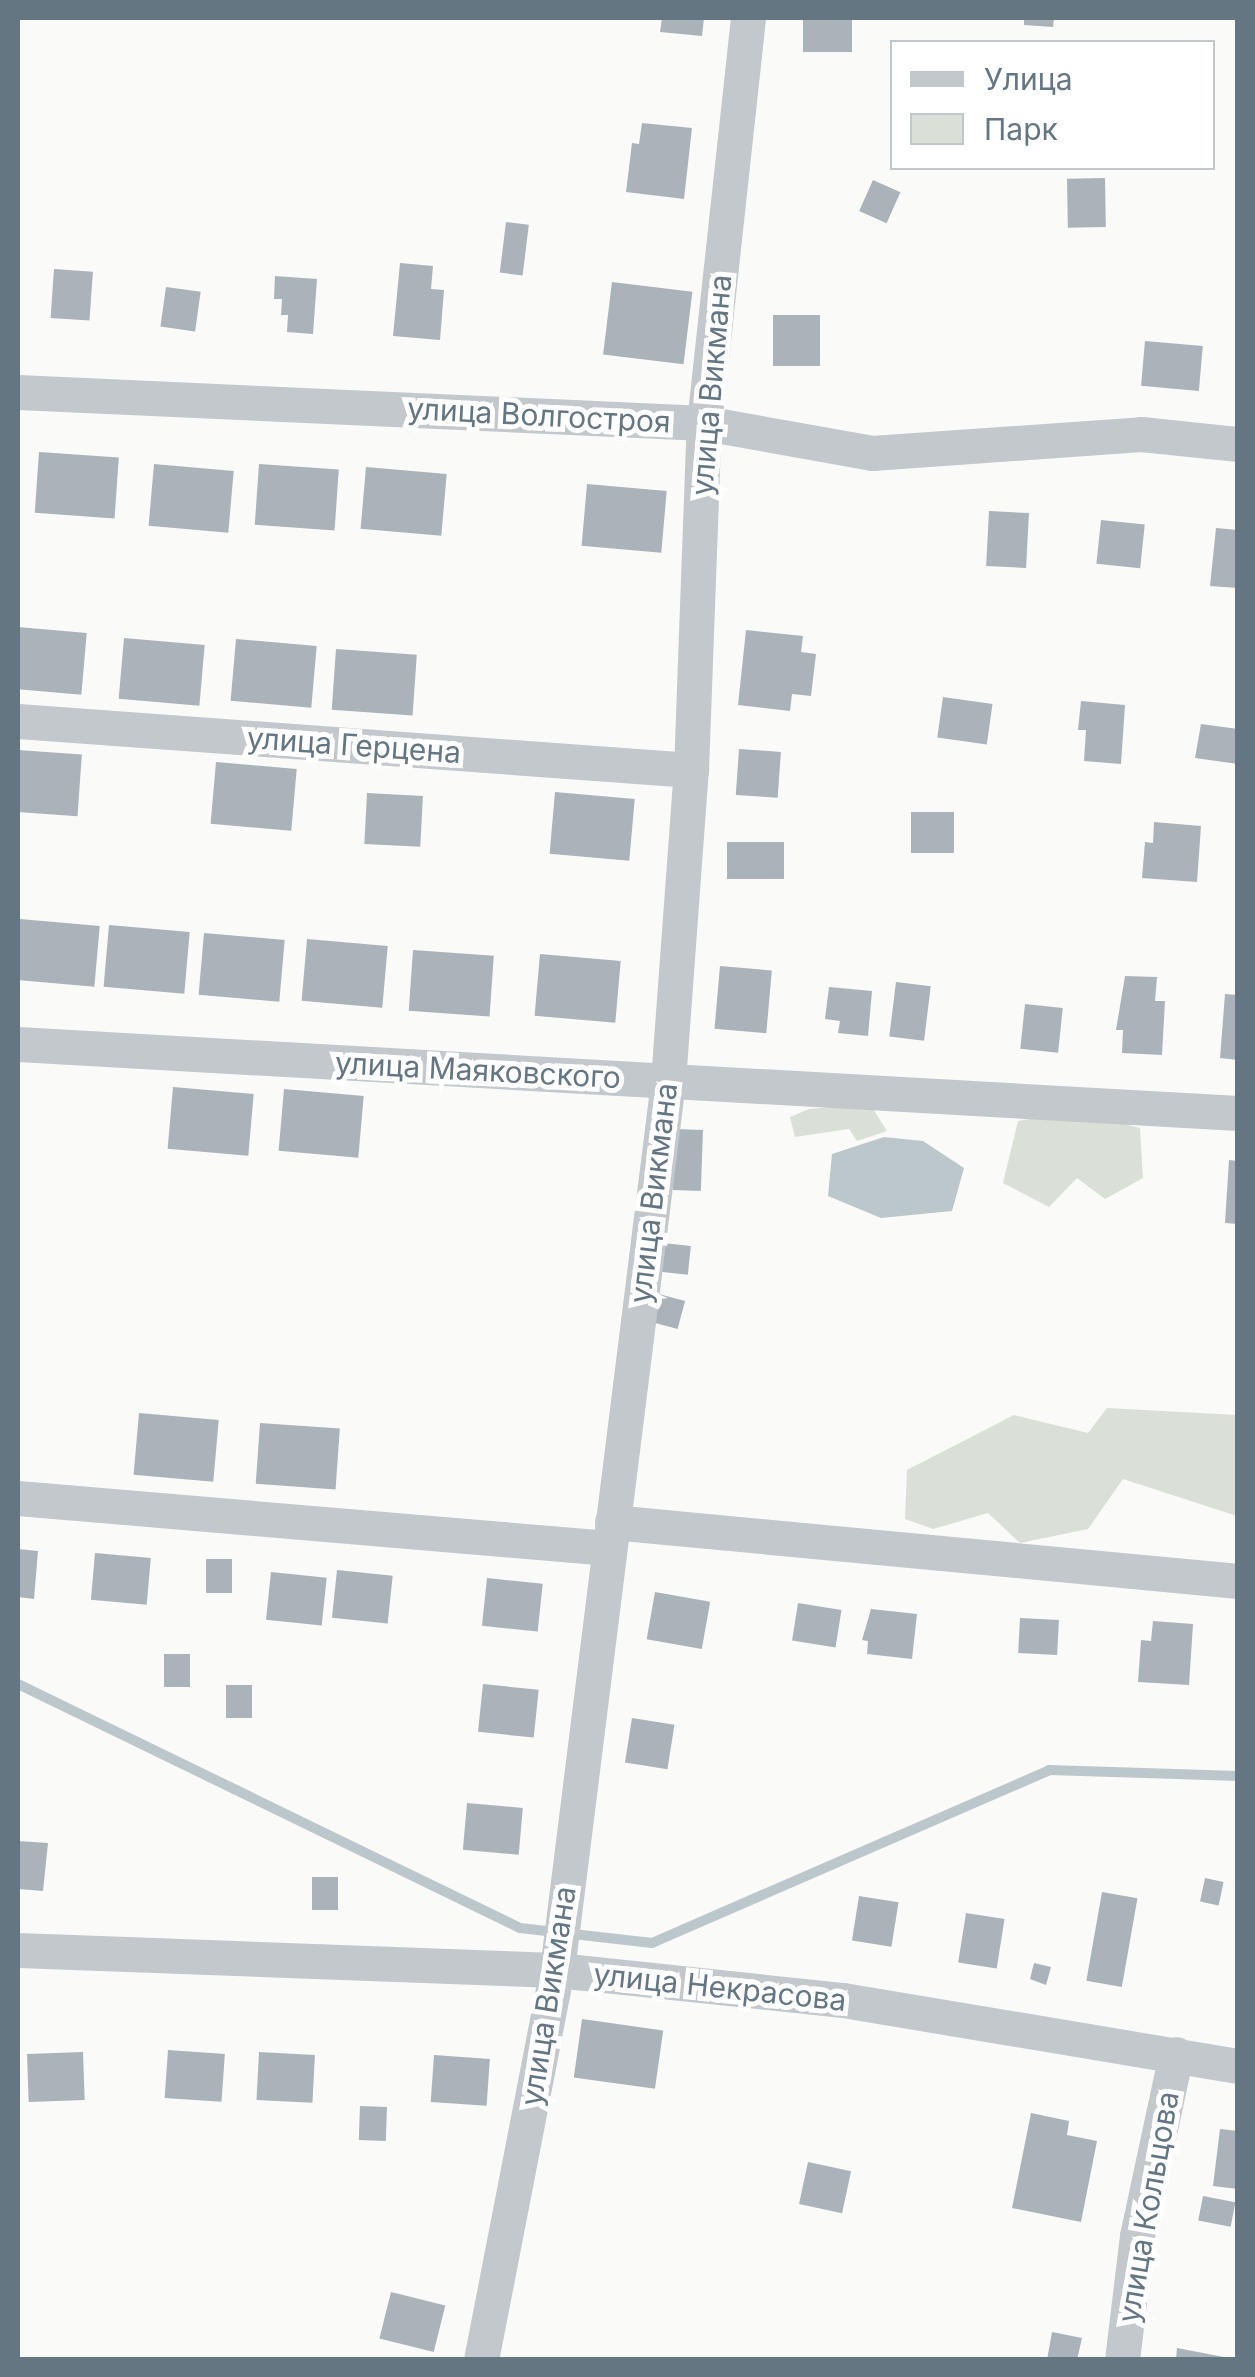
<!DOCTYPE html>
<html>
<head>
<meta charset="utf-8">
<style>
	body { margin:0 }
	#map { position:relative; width:1255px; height:2377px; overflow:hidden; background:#fafaf8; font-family:Inter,sans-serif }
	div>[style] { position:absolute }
	.green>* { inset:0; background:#dadfd7 }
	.water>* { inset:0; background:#bbc7cb }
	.stream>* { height:10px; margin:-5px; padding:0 5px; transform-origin:5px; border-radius:5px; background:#bbc7cb }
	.building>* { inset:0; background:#aab3b9; transform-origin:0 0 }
	.minor>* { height:35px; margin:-17.5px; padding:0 17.5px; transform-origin:17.5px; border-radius:17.5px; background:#c3c8cc }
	span { translate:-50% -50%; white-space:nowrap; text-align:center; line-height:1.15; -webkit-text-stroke:10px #fff; paint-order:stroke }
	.street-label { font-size:30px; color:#657683 }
	.frame { position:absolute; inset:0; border:20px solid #657683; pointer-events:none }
	.legend { position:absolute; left:890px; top:40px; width:325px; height:130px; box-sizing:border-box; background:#fff; border:2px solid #c1c8cd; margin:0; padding:12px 18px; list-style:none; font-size:30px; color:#657683 }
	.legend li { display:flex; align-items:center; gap:20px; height:50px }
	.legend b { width:50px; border:2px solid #c1c8cd }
</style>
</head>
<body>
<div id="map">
	<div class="green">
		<i style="clip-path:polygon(870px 1104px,887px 1131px,857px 1141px,849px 1129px,795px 1137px,790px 1117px,809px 1109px)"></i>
		<i style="clip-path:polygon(1076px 1111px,1140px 1128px,1143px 1178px,1105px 1199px,1077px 1178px,1049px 1207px,1003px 1183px,1018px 1121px)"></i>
		<i style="clip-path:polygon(1107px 1408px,1237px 1415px,1237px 1516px,1123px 1479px,1088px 1529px,1020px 1543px,988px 1513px,933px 1529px,905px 1519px,907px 1470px,1014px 1415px,1088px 1433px)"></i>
	</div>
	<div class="water">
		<i style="clip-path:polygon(884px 1137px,923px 1141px,964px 1168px,952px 1211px,881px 1218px,828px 1196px,832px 1154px)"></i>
	</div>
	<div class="stream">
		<i style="left:18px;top:1684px;width:558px;rotate:25.92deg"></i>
		<i style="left:520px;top:1928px;width:133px;rotate:6.5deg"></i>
		<i style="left:652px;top:1943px;width:433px;rotate:-23.5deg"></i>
		<i style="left:1049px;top:1770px;width:189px;rotate:1.8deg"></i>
	</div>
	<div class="building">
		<i style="clip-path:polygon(662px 18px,704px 18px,702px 36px,660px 32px)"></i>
		<i style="left:803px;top:18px;width:49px;height:34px"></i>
		<i style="clip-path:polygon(1024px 18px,1054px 18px,1053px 27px,1024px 25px)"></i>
		<i style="clip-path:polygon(642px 123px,692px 128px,684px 199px,626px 192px,632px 143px,639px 144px)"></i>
		<i style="left:1105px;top:178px;width:49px;height:38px;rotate:89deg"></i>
		<i style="left:873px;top:180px;width:30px;height:34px;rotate:24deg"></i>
		<i style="left:506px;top:222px;width:23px;height:51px;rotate:7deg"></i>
		<i style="clip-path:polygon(400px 263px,433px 266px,431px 289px,444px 290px,440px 340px,393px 336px)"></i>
		<i style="left:54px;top:269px;width:39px;height:49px;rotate:4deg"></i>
		<i style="clip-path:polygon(275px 276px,317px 279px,313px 334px,287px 332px,288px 315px,281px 315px,282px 299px,274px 299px)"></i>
		<i style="left:612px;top:282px;width:81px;height:73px;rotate:7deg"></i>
		<i style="left:166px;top:287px;width:35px;height:40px;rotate:8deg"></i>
		<i style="left:820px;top:315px;width:51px;height:47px;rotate:90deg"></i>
		<i style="left:1145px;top:341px;width:58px;height:45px;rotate:5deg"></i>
		<i style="left:39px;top:452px;width:80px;height:61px;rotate:4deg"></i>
		<i style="left:154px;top:464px;width:80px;height:62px;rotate:5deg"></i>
		<i style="left:259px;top:464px;width:80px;height:61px;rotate:4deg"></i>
		<i style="left:366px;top:467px;width:81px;height:62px;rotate:5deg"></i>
		<i style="left:587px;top:484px;width:80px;height:62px;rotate:5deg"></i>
		<i style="left:989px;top:511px;width:40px;height:55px;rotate:3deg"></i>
		<i style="left:1101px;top:520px;width:44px;height:44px;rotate:6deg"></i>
		<i style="clip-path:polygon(1216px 528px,1238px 530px,1238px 588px,1210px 586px)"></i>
		<i style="left:18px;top:627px;width:69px;height:62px;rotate:5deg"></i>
		<i style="clip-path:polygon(746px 630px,803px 636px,801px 652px,816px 654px,811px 696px,792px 694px,790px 711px,738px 705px)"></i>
		<i style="left:124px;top:638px;width:81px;height:61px;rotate:5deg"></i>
		<i style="left:236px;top:639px;width:81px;height:62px;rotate:5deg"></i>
		<i style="left:336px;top:649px;width:81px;height:61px;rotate:4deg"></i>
		<i style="left:943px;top:697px;width:50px;height:41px;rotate:8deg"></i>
		<i style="clip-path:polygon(1081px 701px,1125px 705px,1121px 764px,1084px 761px,1086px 730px,1078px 730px)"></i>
		<i style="clip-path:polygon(1201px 724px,1238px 729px,1238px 764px,1195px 758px)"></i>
		<i style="left:739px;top:749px;width:42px;height:46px;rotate:4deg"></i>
		<i style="left:18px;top:750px;width:64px;height:62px;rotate:4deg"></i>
		<i style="left:216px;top:762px;width:81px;height:62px;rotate:5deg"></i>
		<i style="left:555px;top:792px;width:80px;height:62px;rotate:5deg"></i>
		<i style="left:367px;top:793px;width:56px;height:51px;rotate:3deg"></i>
		<i style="left:911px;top:812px;width:43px;height:41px"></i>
		<i style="clip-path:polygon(1154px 822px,1201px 826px,1197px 882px,1142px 878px,1145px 842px,1153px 843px)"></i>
		<i style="left:727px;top:842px;width:57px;height:37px"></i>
		<i style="left:20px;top:919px;width:80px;height:61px;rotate:5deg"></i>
		<i style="left:109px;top:925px;width:81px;height:62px;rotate:5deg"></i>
		<i style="left:204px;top:933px;width:81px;height:62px;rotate:5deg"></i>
		<i style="left:307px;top:939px;width:81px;height:62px;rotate:5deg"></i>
		<i style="left:413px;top:950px;width:81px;height:61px;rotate:4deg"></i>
		<i style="left:540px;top:954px;width:81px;height:62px;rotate:5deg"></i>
		<i style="left:720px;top:966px;width:52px;height:63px;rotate:5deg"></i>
		<i style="clip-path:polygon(1125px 976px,1157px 977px,1155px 1001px,1165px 1001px,1162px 1055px,1122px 1053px,1123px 1030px,1116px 1030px)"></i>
		<i style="left:896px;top:982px;width:35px;height:55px;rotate:7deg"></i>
		<i style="clip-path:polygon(829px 987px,872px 991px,868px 1036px,838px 1033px,840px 1021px,825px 1019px)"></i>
		<i style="clip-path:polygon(1225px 994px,1238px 995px,1238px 1060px,1220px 1058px)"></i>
		<i style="left:1025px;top:1004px;width:38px;height:45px;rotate:6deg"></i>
		<i style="left:173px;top:1087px;width:81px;height:62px;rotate:5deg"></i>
		<i style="left:284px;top:1089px;width:80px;height:62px;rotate:5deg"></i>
		<i style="left:675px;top:1129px;width:28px;height:61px;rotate:2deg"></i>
		<i style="clip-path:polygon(1229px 1160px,1238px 1161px,1238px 1224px,1225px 1223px)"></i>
		<i style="left:663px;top:1243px;width:28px;height:29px;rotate:6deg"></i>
		<i style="left:659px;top:1294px;width:27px;height:29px;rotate:15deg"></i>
		<i style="left:139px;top:1413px;width:80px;height:62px;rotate:5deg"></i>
		<i style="left:260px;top:1423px;width:80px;height:61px;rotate:4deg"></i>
		<i style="clip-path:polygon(18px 1549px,38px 1551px,34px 1599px,18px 1597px)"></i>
		<i style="left:95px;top:1553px;width:56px;height:47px;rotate:5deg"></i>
		<i style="left:206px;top:1559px;width:26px;height:34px"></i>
		<i style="left:337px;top:1570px;width:56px;height:48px;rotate:6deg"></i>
		<i style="left:271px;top:1572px;width:56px;height:48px;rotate:6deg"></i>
		<i style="left:487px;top:1578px;width:56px;height:48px;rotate:6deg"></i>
		<i style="left:655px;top:1592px;width:56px;height:48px;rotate:10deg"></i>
		<i style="left:798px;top:1603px;width:44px;height:38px;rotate:9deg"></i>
		<i style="clip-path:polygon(871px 1609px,917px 1614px,912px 1659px,867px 1654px,868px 1641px,862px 1640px)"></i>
		<i style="left:1020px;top:1618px;width:39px;height:35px;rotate:3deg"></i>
		<i style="clip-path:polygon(1153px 1621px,1193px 1624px,1189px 1685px,1138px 1682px,1141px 1640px,1151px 1641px)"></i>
		<i style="left:164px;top:1654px;width:26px;height:33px"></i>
		<i style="left:483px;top:1684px;width:56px;height:48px;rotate:6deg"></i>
		<i style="left:226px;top:1685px;width:26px;height:33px"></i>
		<i style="left:632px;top:1718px;width:43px;height:45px;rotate:9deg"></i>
		<i style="left:467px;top:1803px;width:56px;height:47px;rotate:5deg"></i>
		<i style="clip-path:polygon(18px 1841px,48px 1843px,43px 1891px,18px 1889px)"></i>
		<i style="left:312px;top:1877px;width:26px;height:33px"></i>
		<i style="left:1205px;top:1878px;width:19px;height:24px;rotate:12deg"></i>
		<i style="left:1102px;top:1892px;width:36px;height:90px;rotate:10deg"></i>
		<i style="left:859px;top:1896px;width:40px;height:45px;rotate:9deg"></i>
		<i style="left:966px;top:1913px;width:39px;height:50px;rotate:9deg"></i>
		<i style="clip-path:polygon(1034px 1963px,1051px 1967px,1046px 1985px,1030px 1979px)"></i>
		<i style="left:582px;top:2019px;width:82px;height:59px;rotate:8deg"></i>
		<i style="left:168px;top:2050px;width:57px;height:48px;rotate:4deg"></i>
		<i style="left:83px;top:2052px;width:48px;height:56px;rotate:88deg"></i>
		<i style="left:259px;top:2052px;width:56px;height:48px;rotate:3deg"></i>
		<i style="left:434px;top:2055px;width:56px;height:47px;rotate:4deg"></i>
		<i style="left:360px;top:2106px;width:27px;height:34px;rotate:2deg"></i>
		<i style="clip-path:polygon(1031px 2113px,1069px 2121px,1067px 2135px,1097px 2141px,1081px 2222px,1012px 2208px)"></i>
		<i style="clip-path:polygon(1220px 2129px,1238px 2131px,1238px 2189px,1213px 2186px)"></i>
		<i style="left:808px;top:2162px;width:44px;height:43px;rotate:12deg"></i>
		<i style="left:1203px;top:2196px;width:33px;height:25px;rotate:11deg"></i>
		<i style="left:391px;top:2292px;width:56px;height:48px;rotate:14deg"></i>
		<i style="clip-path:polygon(1052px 2332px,1082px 2338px,1077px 2360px,1047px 2360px)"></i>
		<i style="clip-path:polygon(1177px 2348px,1229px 2358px,1229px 2360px,1176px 2360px)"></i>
	</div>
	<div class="minor">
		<i style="left:18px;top:392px;width:687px;rotate:2.59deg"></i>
		<i style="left:704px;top:423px;width:171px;rotate:10.1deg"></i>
		<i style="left:872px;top:453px;width:270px;rotate:-4deg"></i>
		<i style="left:1141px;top:434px;width:98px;rotate:5.9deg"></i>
		<i style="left:18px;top:721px;width:675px;rotate:4.16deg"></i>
		<i style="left:18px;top:1044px;width:1222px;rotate:3.24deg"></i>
		<i style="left:18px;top:1498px;width:593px;rotate:4.84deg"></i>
		<i style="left:612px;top:1522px;width:629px;rotate:5.38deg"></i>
		<i style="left:18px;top:1950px;width:539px;rotate:2.13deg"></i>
		<i style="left:557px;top:1970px;width:288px;rotate:6deg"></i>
		<i style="left:843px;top:2000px;width:400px;rotate:9.5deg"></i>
		<i style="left:481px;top:2360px;width:397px;rotate:-79deg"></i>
		<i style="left:557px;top:1970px;width:896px;rotate:-82.88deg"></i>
		<i style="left:668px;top:1081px;width:312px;rotate:-85.8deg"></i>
		<i style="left:691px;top:770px;width:347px;rotate:-87.9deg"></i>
		<i style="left:704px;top:423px;width:407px;rotate:-83.8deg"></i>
		<i style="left:1122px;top:2360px;width:125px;rotate:-83.1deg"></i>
		<i style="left:1137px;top:2236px;width:186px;rotate:-77.9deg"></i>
	</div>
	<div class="street-label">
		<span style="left:711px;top:385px;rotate:-85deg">улица Викмана</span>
		<span style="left:539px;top:415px;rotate:3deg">улица Волгостроя</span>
		<span style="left:354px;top:745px;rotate:4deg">улица Герцена</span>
		<span style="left:478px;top:1070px;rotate:3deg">улица Маяковского</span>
		<span style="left:653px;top:1193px;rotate:-83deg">улица Викмана</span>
		<span style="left:720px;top:1987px;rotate:6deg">улица Некрасова</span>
		<span style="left:548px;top:1996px;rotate:-81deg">улица Викмана</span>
		<span style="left:1148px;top:2207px;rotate:-80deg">улица Кольцова</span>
	</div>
	<div class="frame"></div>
	<ul class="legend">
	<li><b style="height:12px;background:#c3c8cc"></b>Улица</li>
	<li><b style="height:28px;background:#dadfd7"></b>Парк</li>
	</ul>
</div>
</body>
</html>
